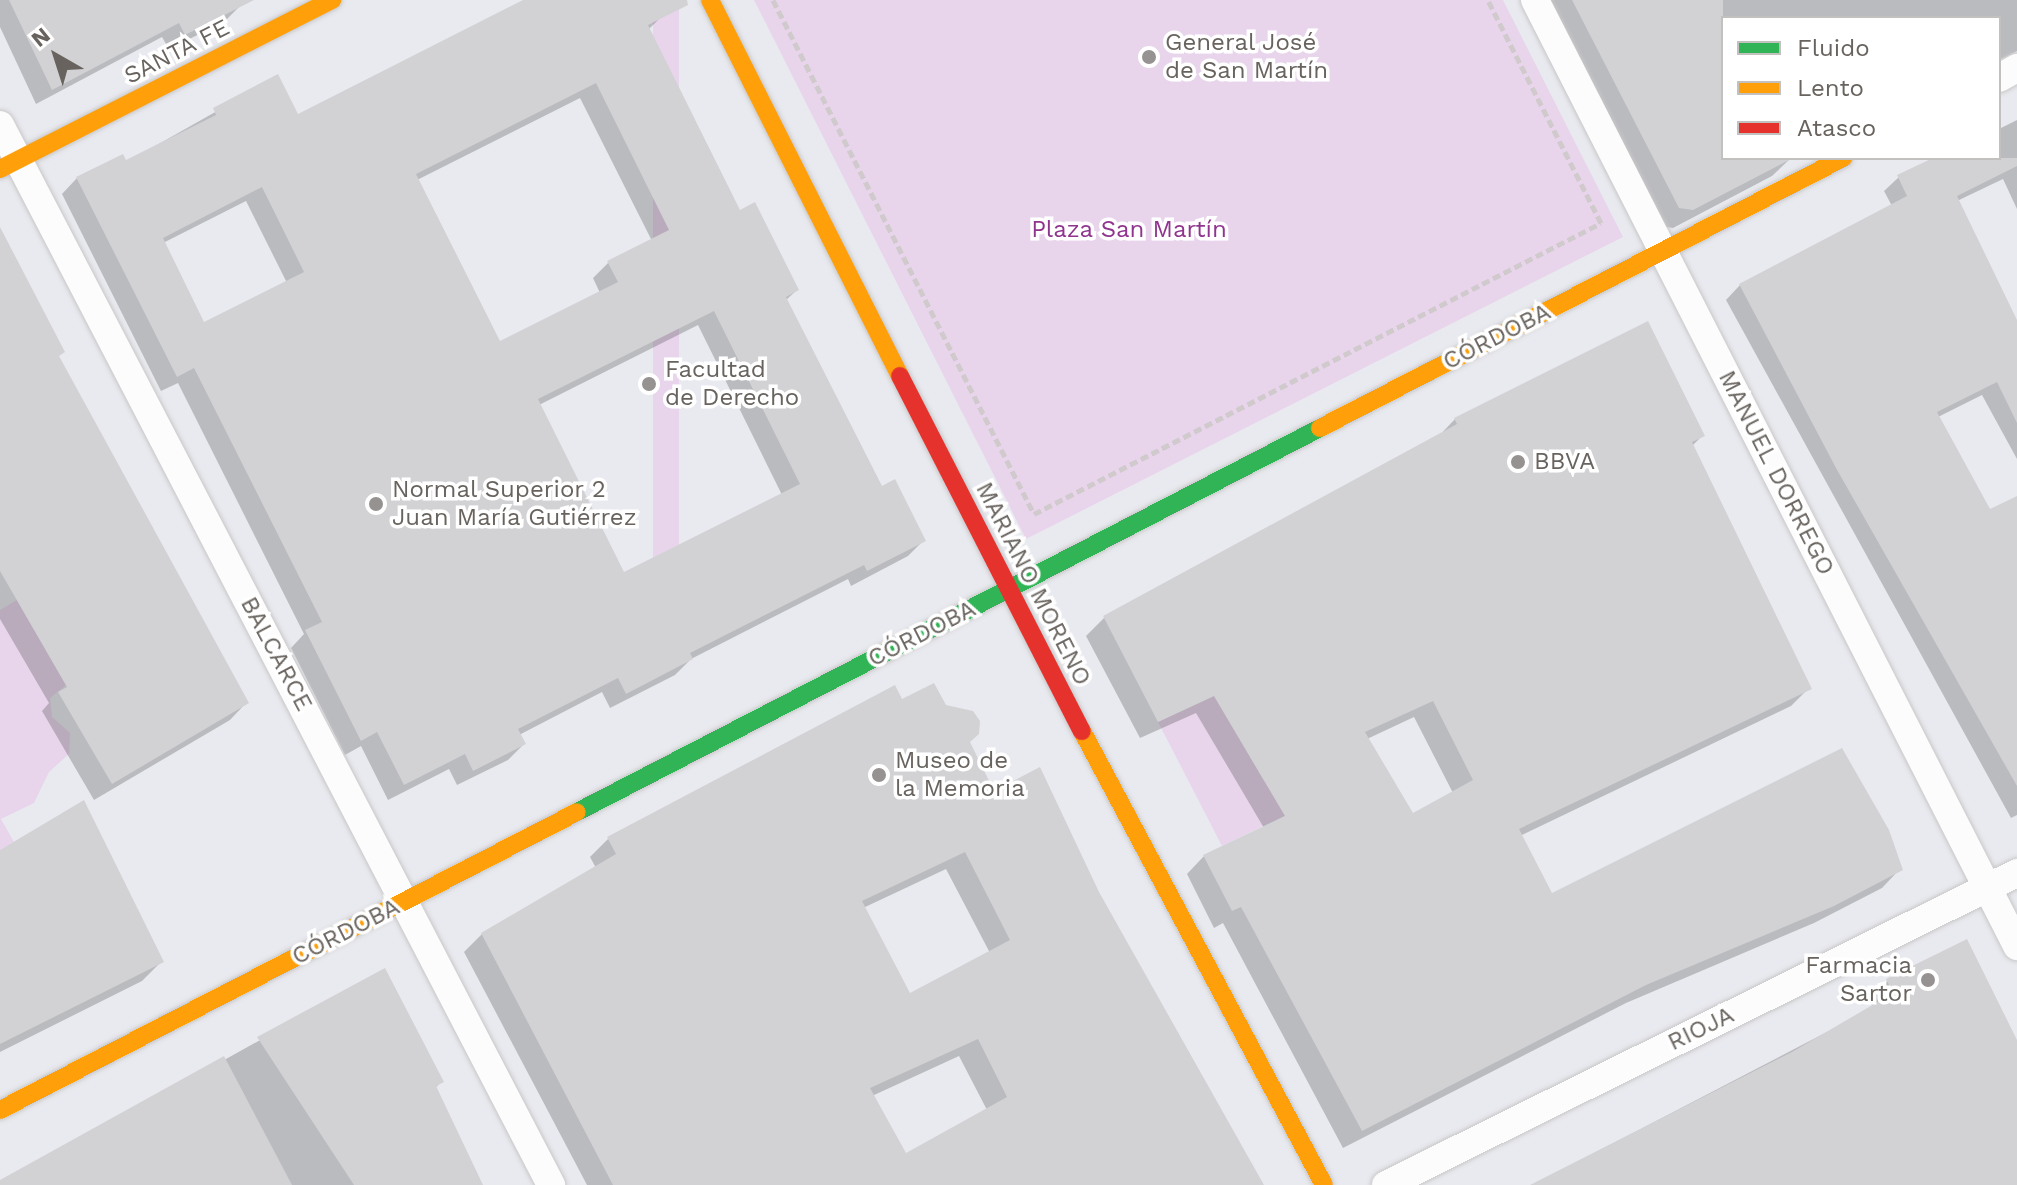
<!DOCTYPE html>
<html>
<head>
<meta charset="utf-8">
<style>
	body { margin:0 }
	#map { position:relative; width:2017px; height:1185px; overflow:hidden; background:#e9eaef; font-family:"Work Sans",sans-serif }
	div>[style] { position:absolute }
	.green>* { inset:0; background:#e8d5ec; transform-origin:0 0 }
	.shadow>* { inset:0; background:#0003 }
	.building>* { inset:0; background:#d2d2d5 }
	.path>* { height:5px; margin-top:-2.5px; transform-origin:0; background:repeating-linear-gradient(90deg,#d0cacd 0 8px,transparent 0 12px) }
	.roads { filter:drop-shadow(0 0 2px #c8c7c8) drop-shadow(0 0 2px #c8c7c8) }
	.street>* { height:28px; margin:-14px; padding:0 14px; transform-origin:14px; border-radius:14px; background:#fcfcfd }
	.fast>* { height:18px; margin:-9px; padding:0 9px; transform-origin:9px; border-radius:9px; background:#30b455 }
	.slow>* { height:18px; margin:-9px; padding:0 9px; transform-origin:9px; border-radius:9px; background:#ff9f0a }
	.jam>* { height:18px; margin:-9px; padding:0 9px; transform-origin:9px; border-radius:9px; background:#e5322d }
	.dots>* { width:22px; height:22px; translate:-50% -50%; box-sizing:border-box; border:4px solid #fff; border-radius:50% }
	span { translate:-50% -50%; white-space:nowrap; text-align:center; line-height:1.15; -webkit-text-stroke:7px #fff; paint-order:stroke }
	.poi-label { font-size:24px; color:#68635e }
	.left { translate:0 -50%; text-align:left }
	.right { translate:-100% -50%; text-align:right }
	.street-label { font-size:24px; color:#68635e }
	.park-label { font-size:24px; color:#90358e }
	.legend { position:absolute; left:1721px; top:16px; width:280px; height:144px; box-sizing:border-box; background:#fff; border:2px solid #c3c1bf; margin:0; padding:10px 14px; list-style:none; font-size:24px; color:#68635e }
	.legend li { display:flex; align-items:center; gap:16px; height:40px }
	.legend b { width:40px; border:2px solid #c3c1bf }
	.north { position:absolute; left:16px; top:16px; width:80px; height:80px; -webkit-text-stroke:6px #fff; paint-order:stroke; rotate:321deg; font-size:22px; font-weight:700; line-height:32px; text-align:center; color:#68635e }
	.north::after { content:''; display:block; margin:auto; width:28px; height:36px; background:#68635e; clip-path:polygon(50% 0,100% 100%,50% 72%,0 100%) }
</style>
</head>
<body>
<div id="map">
	<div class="green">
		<i style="left:653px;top:0;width:26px;height:606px"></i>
		<i style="clip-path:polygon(754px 0,1503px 0,1623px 237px,1026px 539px)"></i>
		<i style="clip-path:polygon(17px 600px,66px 685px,50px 698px,52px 717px,70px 733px,69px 754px,49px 772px,34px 803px,1px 819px,14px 842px,0 850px,0 610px)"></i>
		<i style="clip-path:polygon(1214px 696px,1264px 781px,1362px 733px,1385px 767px,1222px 846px,1158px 722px)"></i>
	</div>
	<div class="shadow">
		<i style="clip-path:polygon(0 0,237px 0,240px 6px,224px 22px,169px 49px,162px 37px,36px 104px,0 27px)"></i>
		<i style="clip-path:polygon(evenodd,528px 0,651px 0,660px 18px,648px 30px,739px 212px,797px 290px,786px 300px,881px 488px,924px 540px,908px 556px,851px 586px,848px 579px,691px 659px,675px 675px,610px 708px,602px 692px,519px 735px,524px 744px,508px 760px,457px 785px,449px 769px,388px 800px,361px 746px,345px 755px,291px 648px,304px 634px,178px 383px,161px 391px,62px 194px,77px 178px,125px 163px,277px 77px,297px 117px,528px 0,580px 98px,652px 241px,608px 263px,593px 278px,600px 293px,499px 344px,417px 180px,580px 98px,528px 0,246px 201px,287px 283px,204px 325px,163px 243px,246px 201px,528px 0,698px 325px,782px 495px,623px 574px,539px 405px,698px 325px)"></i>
		<i style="clip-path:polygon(1544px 0,2017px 0,2017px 51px,1999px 60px,1999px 18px,1723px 18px,1723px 158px,1791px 158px,1772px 176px,1673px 228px,1660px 226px)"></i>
		<i style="clip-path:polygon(2017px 120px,2017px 209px,2003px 179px,1957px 201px,2017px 325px,2017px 459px,1982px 395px,1938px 417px,1989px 511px,2017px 498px,2017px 815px,2011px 818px,1726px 300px,1740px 285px,1892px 206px,1884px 191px,1899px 177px,1938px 158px,1999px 158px,1999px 129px)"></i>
		<i style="clip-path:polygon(0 241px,58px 357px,247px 702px,230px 720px,94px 800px,42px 711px,49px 703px,0 619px)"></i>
		<i style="clip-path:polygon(evenodd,1455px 419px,1703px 435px,1692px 446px,1809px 688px,1791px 706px,1520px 836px,1551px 895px,1900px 869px,1882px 888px,1814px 923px,1626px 1003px,1343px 1148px,1223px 923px,1214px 928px,1187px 874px,1204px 856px,1264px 828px,1196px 713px,1140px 738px,1086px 636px,1104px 618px,1437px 438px,1455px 419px,1414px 717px,1453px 793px,1412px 815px,1367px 739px,1414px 717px)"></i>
		<i style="clip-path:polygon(evenodd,901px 702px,1098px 893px,1261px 1185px,587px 1185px,464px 952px,482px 934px,596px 868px,590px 857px,608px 839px,901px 702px,946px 869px,990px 953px,909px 996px,863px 908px,946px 869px,901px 702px,959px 1056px,987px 1110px,906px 1156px,872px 1096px,959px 1056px)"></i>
		<i style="clip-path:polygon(0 852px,161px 962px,142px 981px,0 1052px)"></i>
		<i style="clip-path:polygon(384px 971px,442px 1081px,435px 1088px,481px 1185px,0 1185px)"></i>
		<i style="clip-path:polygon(1887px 981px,2017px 1048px,2017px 1185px,1533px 1185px,1873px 1008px,1869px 999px)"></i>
	</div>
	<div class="building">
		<i style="clip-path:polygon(9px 0,254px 0,185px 35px,179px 23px,52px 90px)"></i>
		<i style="clip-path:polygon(evenodd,523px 0,687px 0,688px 5px,648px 25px,740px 210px,755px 202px,799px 290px,786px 297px,882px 486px,895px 479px,926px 541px,867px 571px,864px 565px,690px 653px,693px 659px,626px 694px,618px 678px,518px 729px,526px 744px,473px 771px,465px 754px,404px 785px,377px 732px,361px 741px,305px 630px,322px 622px,194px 368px,177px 377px,76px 177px,123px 154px,126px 160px,216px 115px,213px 108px,278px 74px,298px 114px,523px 0,596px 83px,669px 230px,607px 261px,618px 282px,500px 341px,416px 174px,596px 83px,523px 0,262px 187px,304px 272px,204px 322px,163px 238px,262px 187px,523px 0,714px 311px,800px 484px,624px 572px,538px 399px,714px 311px)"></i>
		<i style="clip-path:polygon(1572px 0,1723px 0,1723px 158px,1793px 158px,1693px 210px,1679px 208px)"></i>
		<i style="clip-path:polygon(1933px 158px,2017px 158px,2017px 166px,1957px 196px,2017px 320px,2017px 423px,1997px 382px,1937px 412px,1990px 509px,2017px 496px,2017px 786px,1836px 468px,1739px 284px,1907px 196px,1897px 175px)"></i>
		<i style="clip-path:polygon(0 227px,65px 352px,59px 356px,249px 703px,112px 784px,58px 692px,67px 687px,0 571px)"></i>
		<i style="clip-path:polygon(evenodd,1648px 321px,1705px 436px,1692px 442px,1812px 689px,1519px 829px,1552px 893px,1842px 748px,1889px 830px,1903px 870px,1834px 906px,1646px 985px,1362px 1131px,1241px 907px,1232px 911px,1203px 855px,1285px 816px,1214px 696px,1158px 722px,1103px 616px,1457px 424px,1454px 418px,1648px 321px,1433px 701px,1473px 780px,1413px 813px,1365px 732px,1433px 701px)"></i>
		<i style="clip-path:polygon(evenodd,934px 683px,946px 705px,973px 711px,980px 721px,979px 734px,970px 742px,994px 791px,1040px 767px,1099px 892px,1264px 1185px,613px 1185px,481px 933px,616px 854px,607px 837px,895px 685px,902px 699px,934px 683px,965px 852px,1010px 940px,910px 993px,862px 901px,965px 852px,934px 683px,978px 1039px,1007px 1097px,906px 1153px,870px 1088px,978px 1039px)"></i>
		<i style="clip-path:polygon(84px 800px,164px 962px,0 1044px,0 850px)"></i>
		<i style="clip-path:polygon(1967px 939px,2017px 1040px,2017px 1185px,1530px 1185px,1792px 1052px,1893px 993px,1886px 979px)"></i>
		<i style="clip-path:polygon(385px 968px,444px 1082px,436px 1086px,483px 1185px,354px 1185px,257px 1037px)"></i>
		<i style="clip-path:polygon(224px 1056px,292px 1185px,0 1185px,0 1180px)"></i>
	</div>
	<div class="path">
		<i style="left:773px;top:0;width:576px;rotate:63.08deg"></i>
		<i style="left:1034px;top:514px;width:637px;rotate:-27.17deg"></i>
		<i style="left:1601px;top:223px;width:250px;rotate:-116.9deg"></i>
	</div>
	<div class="roads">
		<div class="street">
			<i style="left:1535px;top:0;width:1062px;rotate:63deg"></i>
			<i style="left:1999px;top:78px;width:21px;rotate:-29deg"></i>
			<i style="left:0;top:125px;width:1195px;rotate:62.53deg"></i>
			<i style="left:1386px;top:1185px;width:704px;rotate:-26.31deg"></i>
		</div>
		<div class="fast">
			<i style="left:577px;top:812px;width:836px;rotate:-27.33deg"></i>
		</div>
		<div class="slow">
			<i style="left:710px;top:0;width:421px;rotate:63.2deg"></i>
			<i style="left:0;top:169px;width:373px;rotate:-27deg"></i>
			<i style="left:1320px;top:428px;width:589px;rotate:-27.31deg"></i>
			<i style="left:1082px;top:731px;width:514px;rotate:61.94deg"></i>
			<i style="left:0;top:1110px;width:649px;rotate:-27.31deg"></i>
		</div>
		<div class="jam">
			<i style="left:900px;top:376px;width:399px;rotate:62.9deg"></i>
		</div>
	</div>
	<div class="dots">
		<i style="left:1149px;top:57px;background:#959291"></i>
		<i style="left:649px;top:384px;background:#959291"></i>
		<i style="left:1518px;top:462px;background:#959291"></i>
		<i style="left:376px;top:504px;background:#959291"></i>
		<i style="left:879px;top:775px;background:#959291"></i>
		<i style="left:1928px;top:980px;background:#959291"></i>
	</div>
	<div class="poi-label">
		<span class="left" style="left:1165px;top:57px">General José<br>de San Martín</span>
		<span class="left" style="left:665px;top:384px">Facultad<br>de Derecho</span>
		<span class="left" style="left:1534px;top:462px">BBVA</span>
		<span class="left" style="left:392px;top:504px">Normal Superior 2<br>Juan María Gutiérrez</span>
		<span class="left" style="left:895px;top:775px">Museo de<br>la Memoria</span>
		<span class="right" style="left:1912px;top:980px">Farmacia<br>Sartor</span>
	</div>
	<div class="street-label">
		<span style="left:177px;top:52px;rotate:-27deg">SANTA FE</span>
		<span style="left:1497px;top:337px;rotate:-27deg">CÓRDOBA</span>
		<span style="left:1776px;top:473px;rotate:63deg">MANUEL DORREGO</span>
		<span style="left:1033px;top:584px;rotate:63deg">MARIANO MORENO</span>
		<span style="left:922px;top:634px;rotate:-27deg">CÓRDOBA</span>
		<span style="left:276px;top:654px;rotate:62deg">BALCARCE</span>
		<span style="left:346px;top:932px;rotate:-27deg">CÓRDOBA</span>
		<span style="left:1701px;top:1029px;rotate:-26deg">RIOJA</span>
	</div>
	<div class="park-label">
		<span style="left:1129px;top:230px">Plaza San Martín</span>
	</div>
	<ul class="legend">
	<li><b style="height:10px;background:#30b455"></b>Fluido</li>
	<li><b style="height:10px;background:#ff9f0a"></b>Lento</li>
	<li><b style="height:10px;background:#e5322d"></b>Atasco</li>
	</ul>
	<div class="north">N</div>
</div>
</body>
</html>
